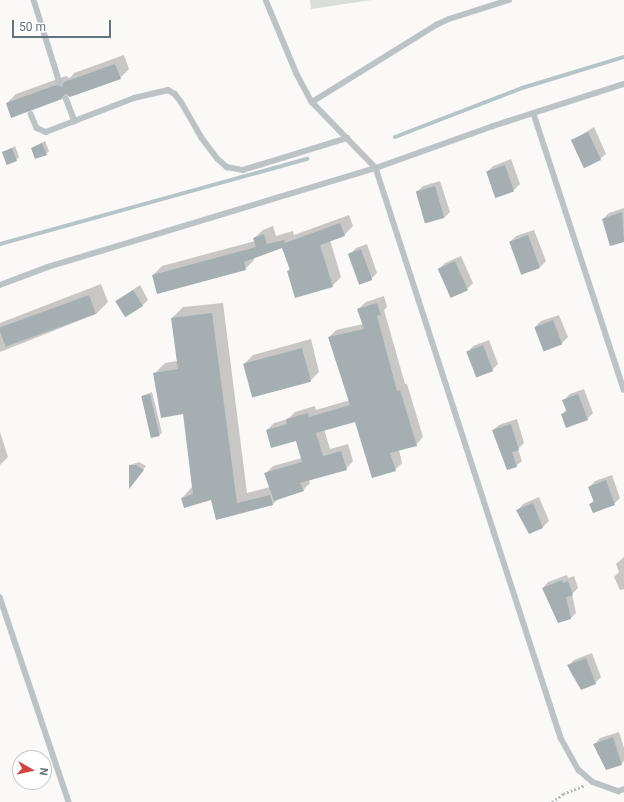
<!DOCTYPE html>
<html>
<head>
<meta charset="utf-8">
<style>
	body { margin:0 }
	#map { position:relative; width:624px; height:802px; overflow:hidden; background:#faf9f8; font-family:Roboto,sans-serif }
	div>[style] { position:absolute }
	.green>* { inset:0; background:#dbded8 }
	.shadow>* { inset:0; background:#0003 }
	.stream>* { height:4px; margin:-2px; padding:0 2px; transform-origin:2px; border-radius:2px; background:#b6c4c5 }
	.building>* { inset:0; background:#a5afb2; transform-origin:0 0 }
	.path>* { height:2.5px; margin-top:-1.25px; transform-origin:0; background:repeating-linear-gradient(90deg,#babec0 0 2px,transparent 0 4px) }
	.service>* { height:5.5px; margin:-2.75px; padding:0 2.75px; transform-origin:2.75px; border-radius:2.75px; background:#bdc3c5 }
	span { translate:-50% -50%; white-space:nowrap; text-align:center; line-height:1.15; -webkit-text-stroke:4px #fff; paint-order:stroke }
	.north { position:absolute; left:12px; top:750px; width:40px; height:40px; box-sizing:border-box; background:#fff; border:1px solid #c1c7c9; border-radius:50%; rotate:98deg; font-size:11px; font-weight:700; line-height:16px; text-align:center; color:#637479 }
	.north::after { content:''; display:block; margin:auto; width:14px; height:18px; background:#d14541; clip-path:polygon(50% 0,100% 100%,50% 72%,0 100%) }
	.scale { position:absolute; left:12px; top:20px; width:99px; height:18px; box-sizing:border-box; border:2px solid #637479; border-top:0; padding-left:5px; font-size:12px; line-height:14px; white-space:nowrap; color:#637479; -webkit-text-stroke:3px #fff; paint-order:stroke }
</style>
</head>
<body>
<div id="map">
	<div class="green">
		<i style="clip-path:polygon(310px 0,372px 0,311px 9px)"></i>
	</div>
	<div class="shadow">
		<i style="clip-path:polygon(124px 55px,129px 69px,120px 78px,66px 94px,61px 99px,7px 103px,16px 94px,66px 76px,70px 78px,74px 73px)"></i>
		<i style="clip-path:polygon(594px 127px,606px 154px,600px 159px,573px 140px)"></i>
		<i style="clip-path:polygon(45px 141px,49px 151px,46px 154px,32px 148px)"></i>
		<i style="clip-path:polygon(15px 146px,19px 157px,16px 160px,3px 153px)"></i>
		<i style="clip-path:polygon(511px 159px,520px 184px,514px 190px,496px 197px,487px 172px,493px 166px)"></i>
		<i style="clip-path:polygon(440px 181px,450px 212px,444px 218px,427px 223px,417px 192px,423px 186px)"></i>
		<i style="clip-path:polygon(624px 208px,624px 241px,610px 245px,603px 219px,609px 213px)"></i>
		<i style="clip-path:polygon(349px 215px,353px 226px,344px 235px,330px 240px,341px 277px,332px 286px,288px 271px,290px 268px,283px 247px,254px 258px,254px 260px,245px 269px,153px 275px,162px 266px,255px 241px,254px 238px,263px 230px,273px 226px,276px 236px,293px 231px,294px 235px)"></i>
		<i style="clip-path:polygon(534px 230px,546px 261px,540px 267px,522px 274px,510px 242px,516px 236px)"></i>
		<i style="clip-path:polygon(367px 244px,377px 273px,371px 279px,350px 254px,356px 248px)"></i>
		<i style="clip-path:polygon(461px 256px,473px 283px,467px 289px,439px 269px,445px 263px)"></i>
		<i style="clip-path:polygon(101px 284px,108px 302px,96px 314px,0 352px,0 323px)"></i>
		<i style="clip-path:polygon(140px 285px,148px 300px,143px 305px,117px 301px)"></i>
		<i style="clip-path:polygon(384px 296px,387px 307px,384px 310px,405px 384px,407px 384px,423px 437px,416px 445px,399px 450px,402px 463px,395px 470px,355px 420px,324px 429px,330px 449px,348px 444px,353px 461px,346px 469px,309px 480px,310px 483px,303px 490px,279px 498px,272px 505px,217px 519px,212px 499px,182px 498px,192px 487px,184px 413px,154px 374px,165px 363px,177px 361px,172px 318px,183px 307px,223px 303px,247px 493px,270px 487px,265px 474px,273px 466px,302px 458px,296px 440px,267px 430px,274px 423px,288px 419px,295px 412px,315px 406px,316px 410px,350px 400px,329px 337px,336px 330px,363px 324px,358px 309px,366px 302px)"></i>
		<i style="clip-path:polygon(559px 315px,568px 337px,562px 343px,543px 349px,535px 327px,541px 321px)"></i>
		<i style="clip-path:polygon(311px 339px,319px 372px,310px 381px,244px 364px,253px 355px)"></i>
		<i style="clip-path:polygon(489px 340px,498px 364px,492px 370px,468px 352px,473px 346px)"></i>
		<i style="clip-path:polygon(584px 389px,593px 413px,587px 419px,562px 414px,567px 409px,564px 400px,570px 394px)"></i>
		<i style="clip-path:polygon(152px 392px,162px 433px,159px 435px,142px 396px)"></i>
		<i style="clip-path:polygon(517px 419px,524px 443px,518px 449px,522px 461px,516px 466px,493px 430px,499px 425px)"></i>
		<i style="clip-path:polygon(0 432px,8px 457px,0 465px)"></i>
		<i style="clip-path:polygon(139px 462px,146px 466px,132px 485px,130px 465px)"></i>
		<i style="clip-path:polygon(612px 475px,620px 498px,614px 504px,590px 504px,594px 500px,589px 487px,595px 481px)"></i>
		<i style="clip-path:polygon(539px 497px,549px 521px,543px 527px,530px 532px,518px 510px,523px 504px)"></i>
		<i style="clip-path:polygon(624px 557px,624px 589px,620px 590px,614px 577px,619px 572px,616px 564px)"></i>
		<i style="clip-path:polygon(567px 575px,568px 578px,574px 576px,578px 588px,572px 594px,576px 613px,571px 618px,558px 622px,543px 588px,548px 582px)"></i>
		<i style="clip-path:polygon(592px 653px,601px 677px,595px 683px,576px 676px,573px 677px,568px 666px,574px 660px)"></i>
		<i style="clip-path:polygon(619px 732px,624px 748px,624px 761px,621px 764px,601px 754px,598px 755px,595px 744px,600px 738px)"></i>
	</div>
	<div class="stream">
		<i style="left:395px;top:137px;width:136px;rotate:-21.1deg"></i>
		<i style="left:522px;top:88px;width:107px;rotate:-16.9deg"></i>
		<i style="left:0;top:244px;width:319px;rotate:-15.5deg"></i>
	</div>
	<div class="building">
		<i style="clip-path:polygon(115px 64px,121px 79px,70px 97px,65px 94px,62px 99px,11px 118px,6px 103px,56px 85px,62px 87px,64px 82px)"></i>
		<i style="left:588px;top:132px;width:31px;height:19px;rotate:65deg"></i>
		<i style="clip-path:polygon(42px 143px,47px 155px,35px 159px,31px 148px)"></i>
		<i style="left:12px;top:148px;width:14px;height:11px;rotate:69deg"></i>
		<i style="left:505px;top:165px;width:28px;height:20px;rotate:71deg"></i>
		<i style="left:435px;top:186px;width:33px;height:20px;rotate:74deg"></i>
		<i style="clip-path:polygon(622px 212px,624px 242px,610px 246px,602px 219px)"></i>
		<i style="clip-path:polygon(340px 223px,345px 236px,320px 245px,333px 287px,295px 298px,287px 271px,290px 270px,282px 248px,244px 262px,246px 270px,157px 294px,152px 275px,256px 247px,253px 238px,264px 234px,267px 244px,284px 240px,285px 243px)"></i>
		<i style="left:528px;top:235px;width:35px;height:20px;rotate:70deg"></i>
		<i style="left:361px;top:249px;width:33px;height:14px;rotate:70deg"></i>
		<i style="left:455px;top:261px;width:32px;height:19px;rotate:66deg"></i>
		<i style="left:133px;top:290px;width:19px;height:21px;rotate:58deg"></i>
		<i style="left:89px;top:295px;width:20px;height:96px;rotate:70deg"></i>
		<i style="clip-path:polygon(377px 303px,381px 315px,377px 316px,397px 391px,400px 390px,417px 446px,390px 453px,396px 471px,372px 478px,355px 422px,316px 433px,323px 456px,341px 451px,347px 470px,300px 483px,304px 491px,274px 501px,264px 473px,302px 462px,296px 441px,271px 448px,266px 430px,287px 424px,286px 419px,308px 413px,309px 417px,350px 405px,328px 337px,364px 329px,357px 309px)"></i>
		<i style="clip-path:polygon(212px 313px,237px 503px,270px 495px,273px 505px,216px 520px,211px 500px,184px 508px,181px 498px,193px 494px,183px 414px,161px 418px,153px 373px,178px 369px,171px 318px)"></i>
		<i style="left:553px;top:320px;width:26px;height:20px;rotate:69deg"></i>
		<i style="left:483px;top:345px;width:28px;height:18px;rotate:69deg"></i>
		<i style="left:302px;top:348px;width:35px;height:61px;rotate:75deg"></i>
		<i style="left:150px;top:394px;width:43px;height:9px;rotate:77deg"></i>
		<i style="clip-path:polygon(578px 394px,588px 420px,566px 428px,561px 414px,567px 412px,562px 400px)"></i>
		<i style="clip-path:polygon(511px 424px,519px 450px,512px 452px,517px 467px,507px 470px,492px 430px)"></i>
		<i style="clip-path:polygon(129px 465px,136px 465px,144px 470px,129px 489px)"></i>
		<i style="clip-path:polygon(606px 480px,615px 505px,593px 513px,589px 504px,594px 502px,588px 487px)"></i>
		<i style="clip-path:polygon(533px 503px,543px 528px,529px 534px,516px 510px)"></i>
		<i style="clip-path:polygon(562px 580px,563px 583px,568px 581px,573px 595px,566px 597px,571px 619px,558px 623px,542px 588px)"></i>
		<i style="clip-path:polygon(586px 658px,596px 684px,581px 690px,567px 665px)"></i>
		<i style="clip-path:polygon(613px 737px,622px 765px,606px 770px,593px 744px)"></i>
	</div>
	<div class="path">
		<i style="left:552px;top:802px;width:14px;rotate:-36deg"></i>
		<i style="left:563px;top:794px;width:24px;rotate:-22deg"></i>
	</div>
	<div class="service">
		<i style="left:34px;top:0;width:87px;rotate:72.6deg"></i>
		<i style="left:266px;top:0;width:80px;rotate:67.3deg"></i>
		<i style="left:297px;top:74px;width:32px;rotate:62deg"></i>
		<i style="left:312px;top:102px;width:92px;rotate:45.9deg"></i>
		<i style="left:376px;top:168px;width:599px;rotate:72.02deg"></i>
		<i style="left:561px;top:738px;width:37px;rotate:61deg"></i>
		<i style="left:579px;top:770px;width:18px;rotate:41deg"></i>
		<i style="left:593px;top:782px;width:27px;rotate:20deg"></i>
		<i style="left:618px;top:791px;width:6px;rotate:-18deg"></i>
		<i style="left:66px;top:98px;width:25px;rotate:69deg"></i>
		<i style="left:312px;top:102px;width:146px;rotate:-31.8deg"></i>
		<i style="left:436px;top:25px;width:14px;rotate:-25deg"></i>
		<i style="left:449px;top:19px;width:63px;rotate:-17.6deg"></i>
		<i style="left:31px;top:114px;width:15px;rotate:67deg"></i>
		<i style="left:37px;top:128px;width:10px;rotate:24deg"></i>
		<i style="left:46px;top:132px;width:94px;rotate:-21.1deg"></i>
		<i style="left:134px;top:98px;width:35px;rotate:-13deg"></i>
		<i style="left:168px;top:90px;width:8px;rotate:30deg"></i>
		<i style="left:175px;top:94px;width:11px;rotate:52deg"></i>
		<i style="left:182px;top:103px;width:40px;rotate:60.3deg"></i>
		<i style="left:202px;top:138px;width:26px;rotate:53deg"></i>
		<i style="left:218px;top:159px;width:12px;rotate:42deg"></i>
		<i style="left:227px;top:167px;width:16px;rotate:11deg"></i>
		<i style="left:243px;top:170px;width:109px;rotate:-17.1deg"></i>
		<i style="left:534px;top:114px;width:290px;rotate:71.9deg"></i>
		<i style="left:0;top:285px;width:51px;rotate:-20.6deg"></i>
		<i style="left:48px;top:267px;width:343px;rotate:-16.8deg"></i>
		<i style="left:376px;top:168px;width:124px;rotate:-19.7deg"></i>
		<i style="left:493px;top:126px;width:138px;rotate:-17.8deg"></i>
		<i style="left:0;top:597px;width:216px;rotate:71.4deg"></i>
	</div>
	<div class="north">N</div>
	<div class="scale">50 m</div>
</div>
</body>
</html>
